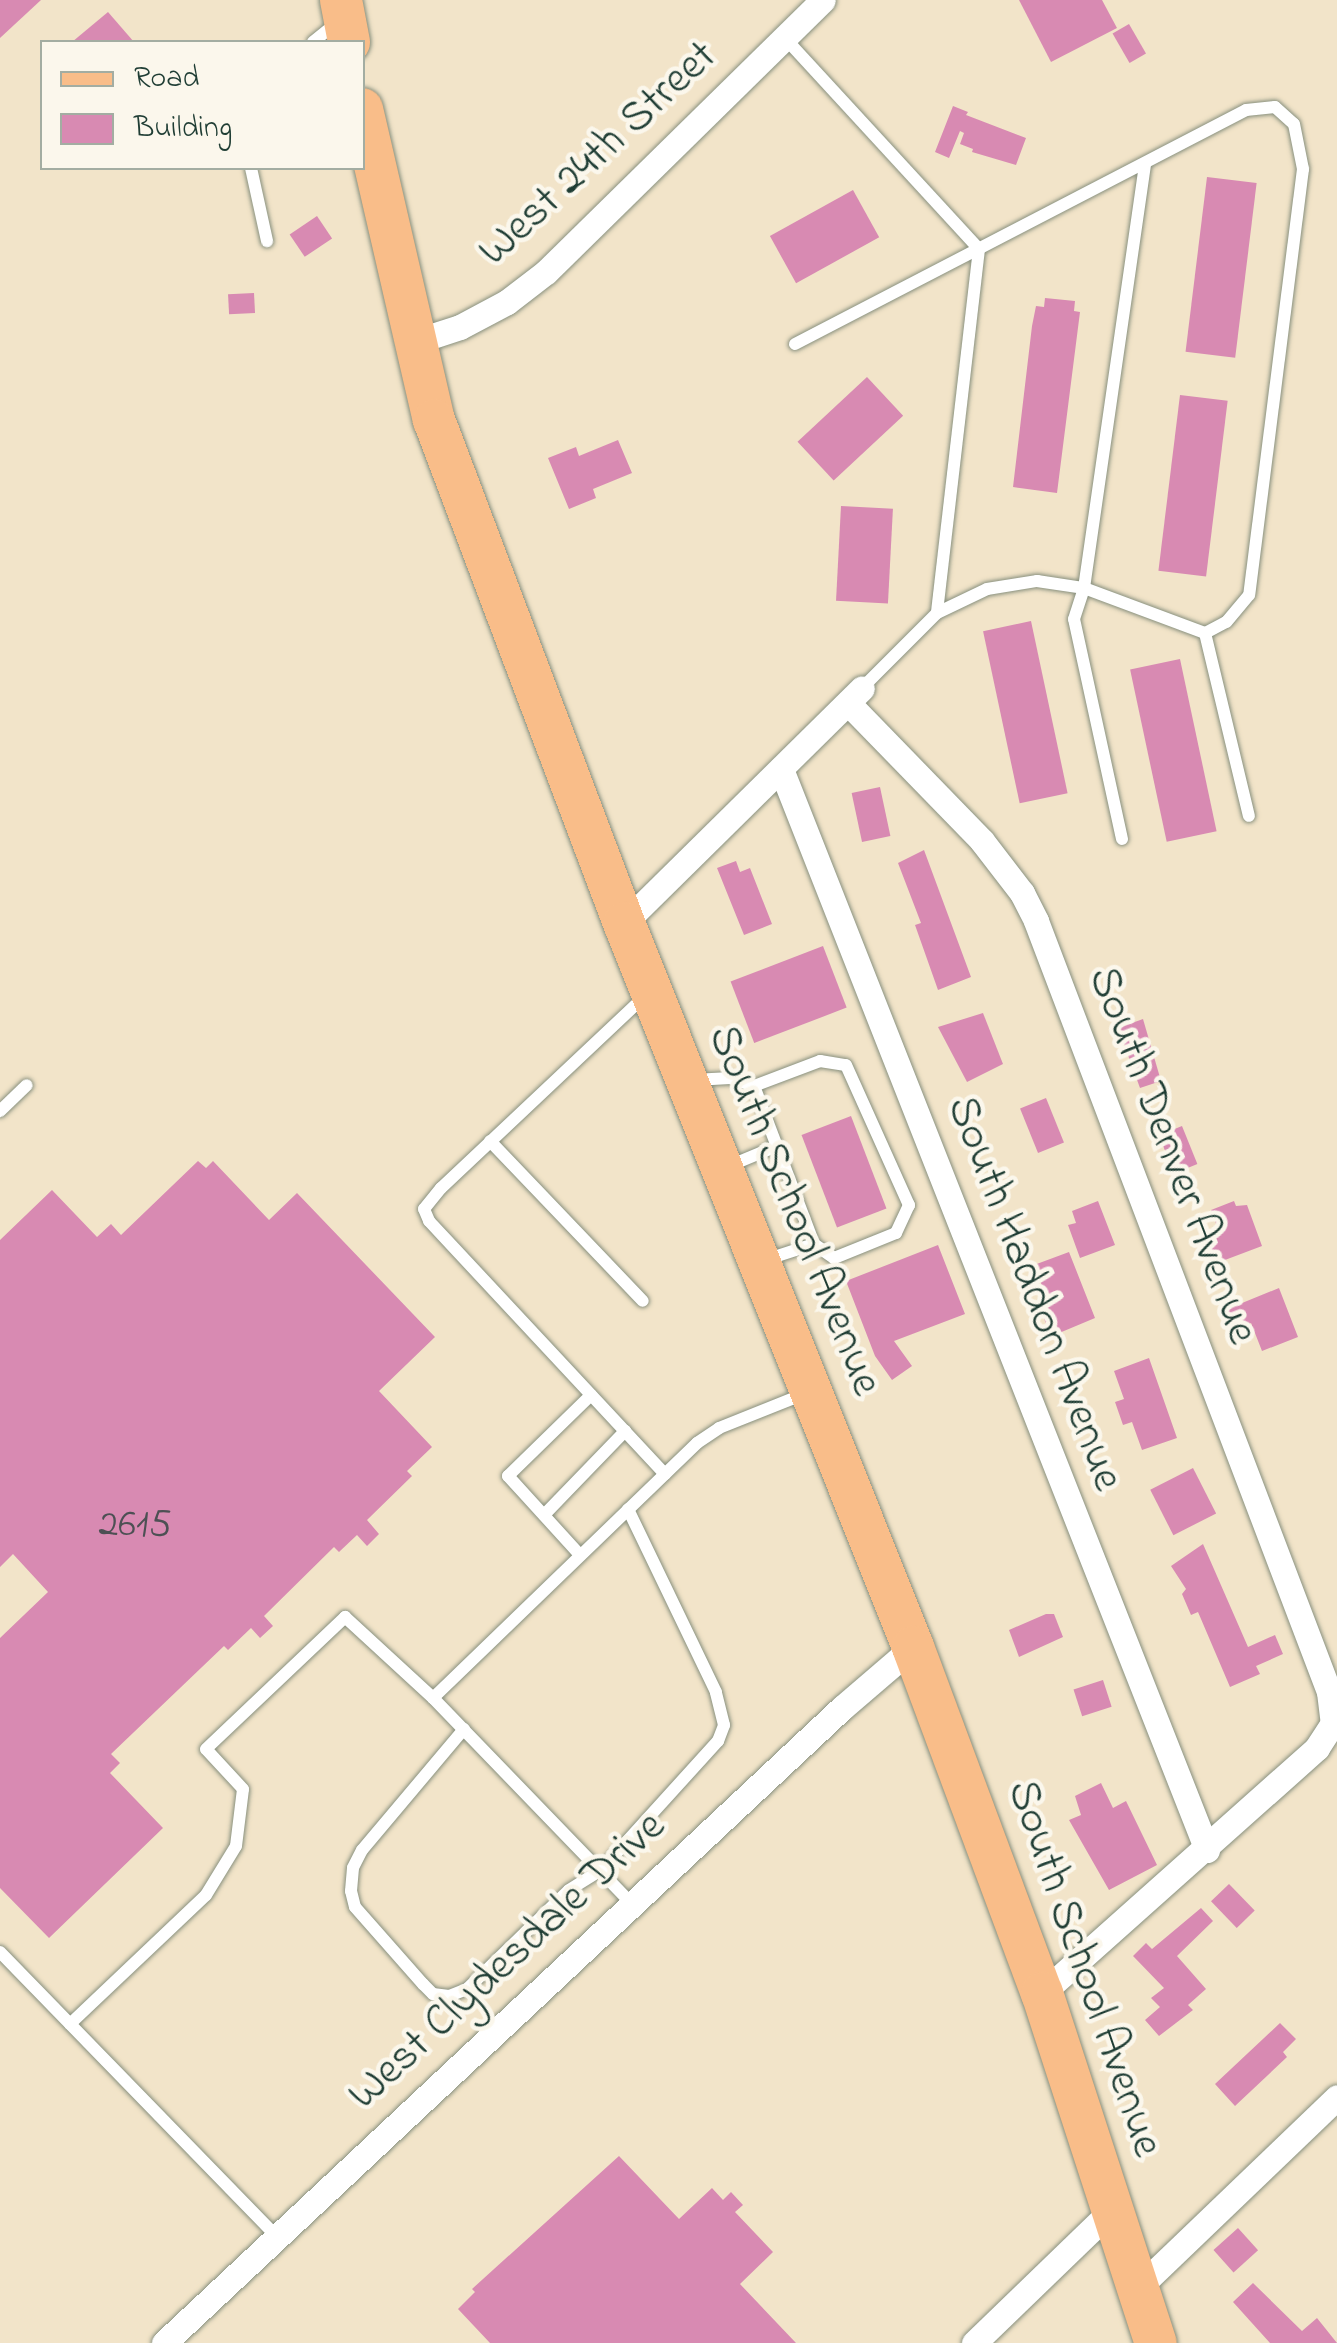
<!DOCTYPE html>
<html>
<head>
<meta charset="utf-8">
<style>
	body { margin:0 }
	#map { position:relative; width:1337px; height:2343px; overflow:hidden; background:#f2e4c9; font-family:"Indie Flower",sans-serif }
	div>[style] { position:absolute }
	.building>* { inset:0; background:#d88ab2; transform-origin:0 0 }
	.roads { filter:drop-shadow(0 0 2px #88907e) drop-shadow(0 0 2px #88907e) }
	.service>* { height:12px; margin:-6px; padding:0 6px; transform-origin:6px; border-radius:6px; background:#fff }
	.minor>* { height:25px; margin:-12.5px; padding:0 12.5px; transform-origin:12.5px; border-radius:12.5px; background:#fff }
	.primary>* { height:42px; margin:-21px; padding:0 21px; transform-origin:21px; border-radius:21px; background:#f9bd89 }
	span { translate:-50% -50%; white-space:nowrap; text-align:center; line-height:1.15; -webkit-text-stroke:9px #fbf7ec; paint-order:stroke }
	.number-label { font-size:40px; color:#4d5054 }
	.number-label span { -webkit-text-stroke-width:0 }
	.street-label { font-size:45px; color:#1f3d34 }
	.legend { position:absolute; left:40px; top:40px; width:325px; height:130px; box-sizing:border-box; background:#fbf7ec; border:2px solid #a3ada2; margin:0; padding:12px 18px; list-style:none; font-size:30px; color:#1f3d34 }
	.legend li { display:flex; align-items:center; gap:20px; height:50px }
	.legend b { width:50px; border:2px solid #a3ada2 }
</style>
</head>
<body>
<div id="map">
	<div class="building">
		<i style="clip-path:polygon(0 0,41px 0,0 38px)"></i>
		<i style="clip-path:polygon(1019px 0,1102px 0,1117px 28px,1051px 62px)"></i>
		<i style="clip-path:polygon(108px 12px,134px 42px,72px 42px)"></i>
		<i style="left:1129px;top:24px;width:34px;height:19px;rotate:60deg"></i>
		<i style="clip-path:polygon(953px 106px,968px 112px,966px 115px,1026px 138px,1016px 165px,972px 152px,973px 149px,960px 144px,964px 133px,960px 131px,949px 158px,935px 152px)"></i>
		<i style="left:1207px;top:177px;width:50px;height:176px;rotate:7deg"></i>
		<i style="left:853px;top:190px;width:54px;height:95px;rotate:61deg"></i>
		<i style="left:317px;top:216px;width:27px;height:33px;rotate:56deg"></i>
		<i style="left:254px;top:293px;width:20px;height:26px;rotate:87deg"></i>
		<i style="clip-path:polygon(1045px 298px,1075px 301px,1074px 311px,1080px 312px,1057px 493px,1013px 487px,1032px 326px,1036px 306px,1044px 307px)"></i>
		<i style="left:867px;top:377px;width:53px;height:95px;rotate:47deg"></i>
		<i style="left:1180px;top:395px;width:48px;height:177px;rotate:7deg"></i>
		<i style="clip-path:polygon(618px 440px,632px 473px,593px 489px,596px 498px,569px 509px,548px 458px,576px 447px,579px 456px)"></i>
		<i style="left:841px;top:506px;width:52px;height:95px;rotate:3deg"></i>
		<i style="left:1031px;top:621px;width:176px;height:49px;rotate:78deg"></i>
		<i style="left:1180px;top:659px;width:176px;height:51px;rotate:78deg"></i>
		<i style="left:880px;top:787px;width:50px;height:29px;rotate:78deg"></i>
		<i style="clip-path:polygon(924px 850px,971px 977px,938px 990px,915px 925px,921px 923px,898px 863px)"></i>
		<i style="clip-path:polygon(736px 861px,740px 872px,750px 868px,772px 924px,744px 935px,717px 868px)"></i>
		<i style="left:823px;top:946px;width:66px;height:99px;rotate:69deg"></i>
		<i style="clip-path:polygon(983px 1013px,1003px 1064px,967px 1082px,938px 1027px)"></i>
		<i style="clip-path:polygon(1143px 1019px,1161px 1081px,1140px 1088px,1118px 1028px)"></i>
		<i style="left:1046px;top:1098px;width:48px;height:28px;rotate:68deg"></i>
		<i style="left:851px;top:1116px;width:99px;height:53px;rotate:69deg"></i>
		<i style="left:1182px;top:1126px;width:41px;height:25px;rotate:68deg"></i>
		<i style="clip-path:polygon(198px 1161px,206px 1168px,213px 1161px,269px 1220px,297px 1193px,435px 1337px,379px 1391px,432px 1447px,407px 1471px,412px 1476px,367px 1520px,379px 1534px,367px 1546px,357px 1535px,339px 1552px,334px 1547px,264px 1616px,273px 1626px,260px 1638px,251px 1628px,228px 1650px,224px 1646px,111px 1754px,120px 1763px,110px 1773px,163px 1828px,49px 1938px,0 1888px,0 1638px,48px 1592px,13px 1554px,0 1567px,0 1240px,52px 1190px,97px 1237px,111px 1224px,121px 1235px)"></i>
		<i style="clip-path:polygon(1098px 1201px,1115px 1245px,1080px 1258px,1068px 1225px,1076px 1223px,1072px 1211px)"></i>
		<i style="clip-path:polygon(1234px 1201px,1236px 1206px,1247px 1205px,1262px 1246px,1209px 1266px,1198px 1240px,1219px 1232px,1211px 1210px)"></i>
		<i style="clip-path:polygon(938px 1245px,965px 1314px,894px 1341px,912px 1366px,892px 1380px,875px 1356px,846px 1281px)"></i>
		<i style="clip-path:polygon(1069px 1252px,1095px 1318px,1052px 1336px,1038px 1306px,1048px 1302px,1034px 1265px)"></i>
		<i style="clip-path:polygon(1279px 1288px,1298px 1337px,1262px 1351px,1251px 1323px,1233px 1331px,1225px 1310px)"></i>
		<i style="clip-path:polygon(1149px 1358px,1177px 1438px,1142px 1450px,1132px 1422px,1123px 1425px,1115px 1402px,1124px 1399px,1114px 1371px)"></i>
		<i style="left:1193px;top:1468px;width:51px;height:48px;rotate:63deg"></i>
		<i style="clip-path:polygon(1203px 1544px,1248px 1647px,1275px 1635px,1283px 1654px,1256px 1666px,1260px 1674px,1230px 1687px,1198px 1612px,1191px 1615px,1182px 1594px,1186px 1589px,1171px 1566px)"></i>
		<i style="clip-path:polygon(1046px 1614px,1054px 1614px,1063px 1637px,1019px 1657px,1009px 1630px)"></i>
		<i style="left:1103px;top:1680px;width:28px;height:31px;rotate:72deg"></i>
		<i style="clip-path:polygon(1101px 1783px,1113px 1808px,1126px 1801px,1157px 1865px,1109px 1890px,1069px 1820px,1081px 1815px,1075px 1796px)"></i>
		<i style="left:1229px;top:1884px;width:37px;height:25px;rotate:46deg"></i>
		<i style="clip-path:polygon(1201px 1908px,1213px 1921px,1177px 1956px,1206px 1989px,1188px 2005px,1193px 2010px,1159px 2036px,1145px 2020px,1160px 2007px,1151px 1998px,1164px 1988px,1133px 1956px,1146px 1943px,1152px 1949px)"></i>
		<i style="clip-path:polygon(1280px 2023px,1296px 2039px,1283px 2052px,1287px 2057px,1235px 2106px,1215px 2084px)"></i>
		<i style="clip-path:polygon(619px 2156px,679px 2219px,712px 2188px,723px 2200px,731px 2192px,743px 2205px,735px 2212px,773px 2252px,740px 2284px,796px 2343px,490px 2343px,458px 2309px,475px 2292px,472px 2289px)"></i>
		<i style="left:1238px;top:2228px;width:30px;height:33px;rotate:48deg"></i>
		<i style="clip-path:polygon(1253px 2283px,1302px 2331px,1317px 2318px,1337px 2343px,1270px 2343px,1233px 2302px)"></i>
	</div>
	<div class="roads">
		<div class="service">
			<i style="left:784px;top:37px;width:288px;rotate:47.4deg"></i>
			<i style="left:979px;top:249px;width:366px;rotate:96.6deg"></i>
			<i style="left:937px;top:613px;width:106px;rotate:135deg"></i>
			<i style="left:313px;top:42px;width:32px;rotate:-39deg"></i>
			<i style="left:251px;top:168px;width:75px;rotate:77.6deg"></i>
			<i style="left:795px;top:344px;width:508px;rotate:-27.42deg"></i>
			<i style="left:1246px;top:110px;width:29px;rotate:-6deg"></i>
			<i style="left:1275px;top:107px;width:25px;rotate:42deg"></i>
			<i style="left:1294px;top:124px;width:46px;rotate:78.7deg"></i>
			<i style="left:1303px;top:169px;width:429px;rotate:97.2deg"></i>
			<i style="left:1249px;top:595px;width:35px;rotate:130deg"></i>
			<i style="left:1226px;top:622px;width:24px;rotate:152deg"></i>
			<i style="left:1205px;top:633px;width:188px;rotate:76.5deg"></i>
			<i style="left:937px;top:613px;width:55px;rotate:-25.6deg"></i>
			<i style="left:987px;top:589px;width:51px;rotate:-9.1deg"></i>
			<i style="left:1037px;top:581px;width:48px;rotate:8.5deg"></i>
			<i style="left:1084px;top:588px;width:129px;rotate:20.4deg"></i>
			<i style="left:1122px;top:839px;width:225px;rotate:-102.3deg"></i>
			<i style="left:1074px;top:619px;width:33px;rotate:-72deg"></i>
			<i style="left:1084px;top:588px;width:427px;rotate:-81.8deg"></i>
			<i style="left:646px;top:995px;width:282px;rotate:136.7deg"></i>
			<i style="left:441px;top:1188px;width:27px;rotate:129deg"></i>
			<i style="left:424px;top:1209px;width:13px;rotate:67deg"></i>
			<i style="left:429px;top:1221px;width:346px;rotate:47deg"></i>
			<i style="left:694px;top:1080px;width:36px;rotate:-3deg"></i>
			<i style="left:730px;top:1078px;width:25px;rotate:18deg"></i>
			<i style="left:754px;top:1086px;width:71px;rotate:-20.7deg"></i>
			<i style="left:820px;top:1061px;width:26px;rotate:9deg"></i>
			<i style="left:846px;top:1065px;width:154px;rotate:65.8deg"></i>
			<i style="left:909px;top:1205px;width:31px;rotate:115deg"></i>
			<i style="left:896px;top:1233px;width:67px;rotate:158deg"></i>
			<i style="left:834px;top:1258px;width:24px;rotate:-145deg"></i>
			<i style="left:814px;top:1244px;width:52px;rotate:161.9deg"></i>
			<i style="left:754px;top:1086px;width:169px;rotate:69.2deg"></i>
			<i style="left:0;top:1111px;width:37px;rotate:-44deg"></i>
			<i style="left:490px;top:1141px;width:221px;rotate:46.3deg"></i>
			<i style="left:729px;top:1166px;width:52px;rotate:-22.6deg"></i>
			<i style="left:544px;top:1515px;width:117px;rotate:-46deg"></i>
			<i style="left:580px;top:1555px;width:107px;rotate:-132.3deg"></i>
			<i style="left:508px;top:1476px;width:116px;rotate:-44.3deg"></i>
			<i style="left:464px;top:1729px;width:158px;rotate:130.1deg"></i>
			<i style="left:362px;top:1850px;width:20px;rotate:117deg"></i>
			<i style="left:353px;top:1868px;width:23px;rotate:95deg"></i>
			<i style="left:351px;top:1891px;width:16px;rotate:76deg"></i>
			<i style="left:355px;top:1907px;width:103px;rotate:48.6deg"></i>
			<i style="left:423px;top:1984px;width:14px;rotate:45deg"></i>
			<i style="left:433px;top:1994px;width:16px;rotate:7deg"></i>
			<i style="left:449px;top:1996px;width:19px;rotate:-21deg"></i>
			<i style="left:467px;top:1989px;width:142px;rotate:-44.1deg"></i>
			<i style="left:569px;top:1890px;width:36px;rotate:-32deg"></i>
			<i style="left:600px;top:1871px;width:176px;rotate:-47.8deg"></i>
			<i style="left:718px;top:1741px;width:17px;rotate:-69deg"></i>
			<i style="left:724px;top:1725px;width:34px;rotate:-104deg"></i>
			<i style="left:716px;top:1692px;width:203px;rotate:-115.7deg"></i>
			<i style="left:632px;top:1904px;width:286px;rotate:-134deg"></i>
			<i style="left:433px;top:1698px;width:367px;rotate:-44deg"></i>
			<i style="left:697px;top:1443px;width:27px;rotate:-34deg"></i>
			<i style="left:719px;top:1428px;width:92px;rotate:-21.8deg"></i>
			<i style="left:0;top:1952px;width:399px;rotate:45.8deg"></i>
			<i style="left:70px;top:2024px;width:187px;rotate:-43.5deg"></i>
			<i style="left:206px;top:1895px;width:57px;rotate:-58.5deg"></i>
			<i style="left:236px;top:1846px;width:57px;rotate:-83deg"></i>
			<i style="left:243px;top:1789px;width:54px;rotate:-132.8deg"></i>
			<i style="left:206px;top:1749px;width:192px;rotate:-43.5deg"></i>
			<i style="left:345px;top:1617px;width:120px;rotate:42.6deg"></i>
		</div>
		<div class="minor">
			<i style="left:414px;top:342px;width:48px;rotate:-18.1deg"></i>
			<i style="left:460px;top:327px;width:53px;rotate:-28deg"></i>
			<i style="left:507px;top:302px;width:49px;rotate:-37.6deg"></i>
			<i style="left:546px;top:272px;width:388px;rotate:-44.5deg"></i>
			<i style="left:848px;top:703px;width:192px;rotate:45.8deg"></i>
			<i style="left:982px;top:841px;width:66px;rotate:52.4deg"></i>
			<i style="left:1022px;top:893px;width:31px;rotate:63deg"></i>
			<i style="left:1036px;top:921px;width:825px;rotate:69.19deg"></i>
			<i style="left:1329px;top:1692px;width:31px;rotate:83deg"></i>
			<i style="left:1333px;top:1723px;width:30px;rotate:123deg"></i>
			<i style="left:1317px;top:1748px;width:368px;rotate:138.3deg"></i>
			<i style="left:781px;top:769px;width:1162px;rotate:68.49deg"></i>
			<i style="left:624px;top:923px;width:334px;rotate:-44.6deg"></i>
			<i style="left:1139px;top:2287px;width:274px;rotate:-43.8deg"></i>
			<i style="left:164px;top:2343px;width:930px;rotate:-43.13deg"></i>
			<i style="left:843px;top:1707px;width:92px;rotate:-40.6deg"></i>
			<i style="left:974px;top:2343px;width:194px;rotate:-44deg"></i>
		</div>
		<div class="primary">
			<i style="left:341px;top:0;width:43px;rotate:79.2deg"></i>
			<i style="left:362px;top:109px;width:319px;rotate:77deg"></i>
			<i style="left:434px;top:420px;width:538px;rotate:69.31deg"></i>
			<i style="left:624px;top:923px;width:780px;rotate:68.24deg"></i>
			<i style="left:913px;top:1647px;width:369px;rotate:69.6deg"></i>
			<i style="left:1042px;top:1993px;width:368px;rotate:72deg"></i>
		</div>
	</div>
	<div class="number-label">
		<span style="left:135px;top:1526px">2615</span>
	</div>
	<div class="street-label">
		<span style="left:599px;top:155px;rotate:-43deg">West 24th Street</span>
		<span style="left:1171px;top:1156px;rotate:69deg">South Denver Avenue</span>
		<span style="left:793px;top:1211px;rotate:68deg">South School Avenue</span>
		<span style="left:1033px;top:1294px;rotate:69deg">South Haddon Avenue</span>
		<span style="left:508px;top:1962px;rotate:-43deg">West Clydesdale Drive</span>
		<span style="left:1083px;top:1969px;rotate:71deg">South School Avenue</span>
	</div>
	<ul class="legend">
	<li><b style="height:12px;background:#f9bd89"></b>Road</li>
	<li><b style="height:28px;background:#d88ab2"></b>Building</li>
	</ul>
</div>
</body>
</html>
